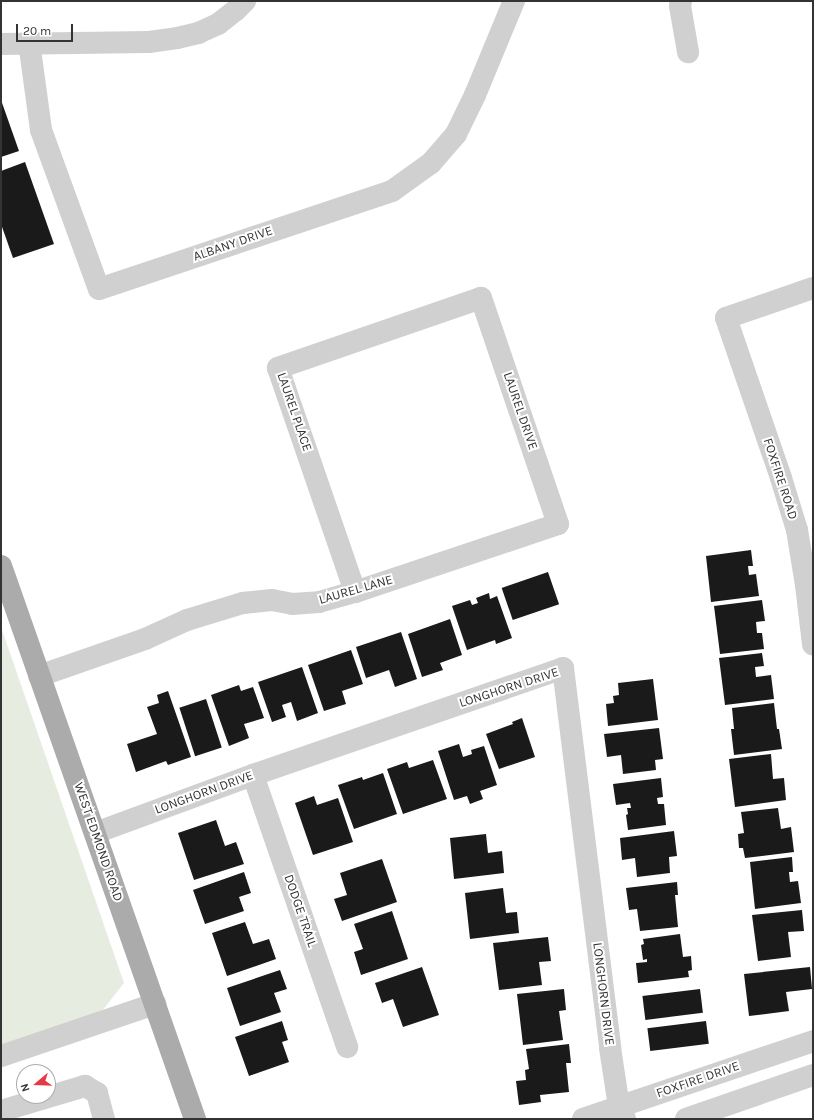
<!DOCTYPE html>
<html>
<head>
<meta charset="utf-8">
<style>
	body { margin:0 }
	#map { position:relative; width:814px; height:1120px; overflow:hidden; background:#fff; font-family:Karla,sans-serif }
	div>[style] { position:absolute }
	.green>* { inset:0; background:#e6ecdf }
	.building>* { inset:0; background:#1a1a1a; transform-origin:0 0 }
	.minor>* { height:22px; margin:-11px; padding:0 11px; transform-origin:11px; border-radius:11px; background:#d0d0d0 }
	.major>* { height:22px; margin:-11px; padding:0 11px; transform-origin:11px; border-radius:11px; background:#ababab }
	span { translate:-50% -50%; white-space:nowrap; text-align:center; line-height:1.15; -webkit-text-stroke:4px #fff; paint-order:stroke }
	.street-label { font-size:13px; color:#333 }
	.frame { position:absolute; inset:0; border:2px solid #333; pointer-events:none }
	.north { position:absolute; left:16px; top:1064px; width:40px; height:40px; box-sizing:border-box; background:#fff; border:1px solid #adadad; border-radius:50%; rotate:251deg; font-size:11px; font-weight:700; line-height:16px; text-align:center; color:#333 }
	.north::after { content:''; display:block; margin:auto; width:14px; height:18px; background:#e63946; clip-path:polygon(50% 0,100% 100%,50% 72%,0 100%) }
	.scale { position:absolute; left:16px; top:24px; width:57px; height:18px; box-sizing:border-box; border:2px solid #333; border-top:0; padding-left:5px; font-size:12px; line-height:14px; white-space:nowrap; color:#333; -webkit-text-stroke:3px #fff; paint-order:stroke }
</style>
</head>
<body>
<div id="map">
	<div class="green">
		<i style="clip-path:polygon(1px 627px,124px 983px,102px 1011px,1px 1045px)"></i>
	</div>
	<div class="building">
		<i style="clip-path:polygon(1px 100px,19px 151px,1px 157px)"></i>
		<i style="clip-path:polygon(25px 162px,54px 244px,13px 258px,1px 224px,1px 171px)"></i>
		<i style="clip-path:polygon(751px 550px,753px 566px,748px 566px,749px 575px,756px 574px,759px 596px,711px 602px,706px 556px)"></i>
		<i style="left:548px;top:572px;width:34px;height:49px;rotate:71deg"></i>
		<i style="clip-path:polygon(489px 593px,490px 599px,497px 596px,512px 638px,496px 644px,495px 640px,467px 650px,452px 606px,470px 600px,472px 605px,478px 603px,476px 598px)"></i>
		<i style="clip-path:polygon(762px 600px,765px 621px,756px 622px,757px 633px,762px 633px,764px 649px,720px 654px,714px 606px)"></i>
		<i style="clip-path:polygon(450px 619px,462px 655px,440px 663px,443px 670px,422px 677px,408px 634px)"></i>
		<i style="clip-path:polygon(401px 632px,417px 679px,395px 687px,389px 670px,366px 678px,356px 647px)"></i>
		<i style="clip-path:polygon(351px 650px,363px 684px,342px 691px,346px 704px,324px 711px,308px 665px)"></i>
		<i style="clip-path:polygon(762px 653px,764px 666px,755px 667px,756px 677px,771px 675px,774px 699px,725px 705px,719px 658px)"></i>
		<i style="clip-path:polygon(302px 667px,318px 713px,297px 721px,291px 702px,282px 705px,286px 717px,272px 722px,258px 682px)"></i>
		<i style="clip-path:polygon(653px 679px,658px 720px,608px 726px,606px 704px,614px 703px,613px 696px,619px 695px,618px 683px)"></i>
		<i style="clip-path:polygon(239px 685px,241px 691px,253px 687px,264px 718px,244px 724px,249px 738px,229px 746px,211px 695px)"></i>
		<i style="clip-path:polygon(168px 691px,191px 757px,168px 765px,166px 761px,136px 772px,127px 744px,157px 734px,147px 707px,159px 703px,157px 695px)"></i>
		<i style="left:206px;top:699px;width:51px;height:28px;rotate:72deg"></i>
		<i style="clip-path:polygon(774px 703px,777px 729px,779px 729px,782px 749px,734px 755px,731px 729px,734px 729px,732px 708px)"></i>
		<i style="clip-path:polygon(522px 718px,535px 757px,499px 769px,486px 734px,513px 724px,512px 722px)"></i>
		<i style="clip-path:polygon(659px 728px,663px 759px,655px 760px,656px 770px,623px 774px,621px 755px,607px 757px,604px 734px)"></i>
		<i style="clip-path:polygon(459px 744px,463px 757px,472px 754px,471px 750px,484px 746px,497px 785px,480px 791px,483px 799px,470px 804px,467px 796px,454px 800px,438px 751px)"></i>
		<i style="clip-path:polygon(771px 754px,773px 779px,784px 778px,786px 800px,735px 807px,729px 759px)"></i>
		<i style="clip-path:polygon(433px 760px,447px 799px,403px 814px,387px 769px,407px 762px,409px 768px)"></i>
		<i style="clip-path:polygon(383px 773px,397px 814px,354px 829px,338px 785px,362px 777px,363px 780px)"></i>
		<i style="clip-path:polygon(661px 778px,663px 797px,657px 798px,658px 804px,664px 804px,666px 825px,628px 830px,626px 815px,628px 814px,627px 808px,631px 808px,630px 803px,616px 805px,613px 784px)"></i>
		<i style="clip-path:polygon(314px 796px,317px 805px,338px 798px,353px 842px,313px 855px,295px 803px)"></i>
		<i style="clip-path:polygon(778px 808px,781px 829px,791px 827px,794px 852px,745px 858px,743px 848px,739px 848px,738px 834px,744px 833px,741px 812px)"></i>
		<i style="clip-path:polygon(216px 820px,225px 846px,236px 842px,244px 864px,194px 880px,178px 833px)"></i>
		<i style="clip-path:polygon(674px 831px,677px 856px,669px 857px,670px 873px,637px 877px,635px 858px,622px 860px,620px 838px)"></i>
		<i style="clip-path:polygon(486px 834px,488px 853px,502px 851px,504px 873px,454px 879px,450px 838px)"></i>
		<i style="clip-path:polygon(792px 857px,793px 872px,789px 872px,790px 882px,798px 881px,801px 903px,755px 909px,750px 862px)"></i>
		<i style="clip-path:polygon(382px 859px,397px 902px,342px 921px,334px 899px,347px 895px,340px 873px)"></i>
		<i style="clip-path:polygon(244px 872px,251px 893px,239px 897px,244px 911px,205px 924px,193px 890px)"></i>
		<i style="clip-path:polygon(677px 882px,678px 895px,675px 895px,678px 927px,640px 931px,637px 909px,629px 910px,626px 888px)"></i>
		<i style="clip-path:polygon(503px 888px,506px 913px,517px 912px,519px 933px,470px 939px,465px 893px)"></i>
		<i style="clip-path:polygon(802px 910px,804px 931px,788px 932px,791px 957px,758px 961px,752px 915px)"></i>
		<i style="clip-path:polygon(392px 911px,408px 959px,361px 975px,354px 952px,363px 949px,354px 924px)"></i>
		<i style="clip-path:polygon(245px 922px,253px 944px,269px 939px,276px 959px,227px 976px,212px 933px)"></i>
		<i style="clip-path:polygon(680px 934px,683px 957px,691px 956px,692px 970px,688px 971px,689px 977px,638px 983px,636px 963px,647px 962px,647px 959px,643px 960px,641px 945px,644px 944px,643px 939px)"></i>
		<i style="clip-path:polygon(548px 937px,551px 961px,539px 962px,542px 985px,499px 990px,493px 943px)"></i>
		<i style="clip-path:polygon(422px 967px,439px 1015px,403px 1027px,393px 999px,382px 1003px,375px 983px)"></i>
		<i style="clip-path:polygon(810px 967px,812px 989px,786px 992px,789px 1011px,749px 1016px,744px 974px)"></i>
		<i style="clip-path:polygon(280px 970px,287px 989px,274px 993px,281px 1012px,240px 1026px,227px 988px)"></i>
		<i style="clip-path:polygon(564px 989px,566px 1010px,559px 1011px,563px 1040px,523px 1045px,517px 994px)"></i>
		<i style="left:700px;top:989px;width:24px;height:58px;rotate:83deg"></i>
		<i style="clip-path:polygon(282px 1021px,288px 1040px,282px 1042px,289px 1062px,249px 1076px,235px 1037px)"></i>
		<i style="left:706px;top:1021px;width:23px;height:59px;rotate:83deg"></i>
		<i style="clip-path:polygon(569px 1044px,571px 1063px,566px 1063px,569px 1092px,540px 1095px,541px 1102px,519px 1105px,516px 1081px,526px 1080px,525px 1070px,529px 1069px,526px 1049px)"></i>
	</div>
	<div class="minor">
		<i style="left:681px;top:1px;width:5px;rotate:101deg"></i>
		<i style="left:680px;top:6px;width:47px;rotate:80.1deg"></i>
		<i style="left:29px;top:42px;width:89px;rotate:82.2deg"></i>
		<i style="left:41px;top:130px;width:169px;rotate:70deg"></i>
		<i style="left:99px;top:289px;width:309px;rotate:-18.5deg"></i>
		<i style="left:392px;top:191px;width:48px;rotate:-35.7deg"></i>
		<i style="left:431px;top:163px;width:38px;rotate:-49deg"></i>
		<i style="left:456px;top:134px;width:43px;rotate:-64deg"></i>
		<i style="left:475px;top:95px;width:102px;rotate:-67.5deg"></i>
		<i style="left:1px;top:44px;width:148px;rotate:-0.8deg"></i>
		<i style="left:149px;top:42px;width:28px;rotate:-8deg"></i>
		<i style="left:177px;top:38px;width:22px;rotate:-13deg"></i>
		<i style="left:198px;top:33px;width:22px;rotate:-24deg"></i>
		<i style="left:218px;top:24px;width:23px;rotate:-38deg"></i>
		<i style="left:236px;top:10px;width:13px;rotate:-45deg"></i>
		<i style="left:813px;top:288px;width:92px;rotate:161deg"></i>
		<i style="left:726px;top:318px;width:169px;rotate:71deg"></i>
		<i style="left:781px;top:478px;width:54px;rotate:72.9deg"></i>
		<i style="left:797px;top:530px;width:56px;rotate:80.7deg"></i>
		<i style="left:806px;top:585px;width:60px;rotate:83.3deg"></i>
		<i style="left:39px;top:676px;width:112px;rotate:-19.2deg"></i>
		<i style="left:145px;top:639px;width:46px;rotate:-24.3deg"></i>
		<i style="left:187px;top:620px;width:59px;rotate:-16.9deg"></i>
		<i style="left:243px;top:603px;width:29px;rotate:-6deg"></i>
		<i style="left:272px;top:600px;width:20px;rotate:11deg"></i>
		<i style="left:292px;top:604px;width:27px;rotate:-4deg"></i>
		<i style="left:319px;top:602px;width:37px;rotate:-16deg"></i>
		<i style="left:355px;top:592px;width:214px;rotate:-18.5deg"></i>
		<i style="left:558px;top:524px;width:239px;rotate:-108.8deg"></i>
		<i style="left:481px;top:298px;width:215px;rotate:161deg"></i>
		<i style="left:278px;top:368px;width:237px;rotate:71deg"></i>
		<i style="left:253px;top:775px;width:288px;rotate:70.9deg"></i>
		<i style="left:95px;top:833px;width:168px;rotate:-20.2deg"></i>
		<i style="left:253px;top:775px;width:328px;rotate:-19deg"></i>
		<i style="left:563px;top:668px;width:383px;rotate:82.9deg"></i>
		<i style="left:610px;top:1048px;width:60px;rotate:81.3deg"></i>
		<i style="left:619px;top:1107px;width:13px;rotate:63deg"></i>
		<i style="left:1px;top:1056px;width:163px;rotate:-18.7deg"></i>
		<i style="left:1px;top:1111px;width:88px;rotate:-16.6deg"></i>
		<i style="left:85px;top:1086px;width:14px;rotate:30deg"></i>
		<i style="left:97px;top:1093px;width:27px;rotate:75deg"></i>
		<i style="left:583px;top:1119px;width:243px;rotate:-18.7deg"></i>
		<i style="left:686px;top:1119px;width:134px;rotate:-19.1deg"></i>
	</div>
	<div class="major">
		<i style="left:1px;top:566px;width:586px;rotate:70.67deg"></i>
	</div>
	<div class="street-label">
		<span style="left:233px;top:244px;rotate:-19deg">ALBANY DRIVE</span>
		<span style="left:520px;top:411px;rotate:71deg">LAUREL DRIVE</span>
		<span style="left:294px;top:412px;rotate:71deg">LAUREL PLACE</span>
		<span style="left:780px;top:479px;rotate:72deg">FOXFIRE ROAD</span>
		<span style="left:356px;top:590px;rotate:-16deg">LAUREL LANE</span>
		<span style="left:509px;top:688px;rotate:-18deg">LONGHORN DRIVE</span>
		<span style="left:204px;top:793px;rotate:-20deg">LONGHORN DRIVE</span>
		<span style="left:98px;top:842px;rotate:71deg">WEST EDMOND ROAD</span>
		<span style="left:300px;top:911px;rotate:71deg">DODGE TRAIL</span>
		<span style="left:603px;top:994px;rotate:83deg">LONGHORN DRIVE</span>
		<span style="left:698px;top:1080px;rotate:-19deg">FOXFIRE DRIVE</span>
	</div>
	<div class="frame"></div>
	<div class="north">N</div>
	<div class="scale">20 m</div>
</div>
</body>
</html>
